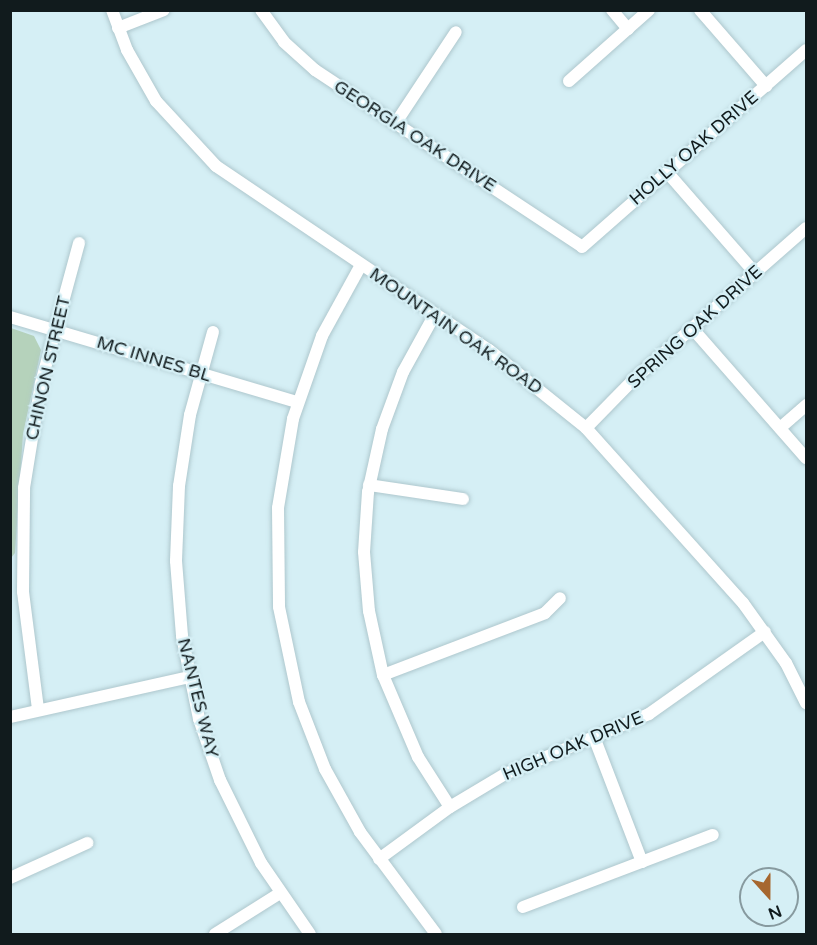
<!DOCTYPE html>
<html>
<head>
<meta charset="utf-8">
<style>
	body { margin:0 }
	#map { position:relative; width:817px; height:945px; overflow:hidden; background:#d5eff5; font-family:"Varela Round",sans-serif }
	div>[style] { position:absolute }
	.green>* { inset:0; background:#b5d2bb }
	.roads { filter:drop-shadow(0 0 2px #aec7cd) drop-shadow(0 0 2px #aec7cd) }
	.minor>* { height:12px; margin:-6px; padding:0 6px; transform-origin:6px; border-radius:6px; background:#fff }
	span { translate:-50% -50%; white-space:nowrap; text-align:center; line-height:1.15; -webkit-text-stroke:5px #d5eff5; paint-order:stroke }
	.street-label { font-size:18px; color:#111b1d }
	.frame { position:absolute; inset:0; border:12px solid #111b1d; pointer-events:none }
	.north { position:absolute; left:739px; top:867px; width:60px; height:60px; box-sizing:border-box; background:#d5eff5; border:2px solid #879a9f; border-radius:50%; rotate:159deg; font-size:16px; font-weight:700; line-height:24px; text-align:center; color:#111b1d }
	.north::after { content:''; display:block; margin:auto; width:21px; height:27px; background:#a6672f; clip-path:polygon(50% 0,100% 100%,50% 72%,0 100%) }
</style>
</head>
<body>
<div id="map">
	<div class="green">
		<i style="clip-path:polygon(11px 328px,34px 336px,41px 350px,23px 434px,15px 553px,11px 558px)"></i>
	</div>
	<div class="roads">
		<div class="minor">
			<i style="left:112px;top:10px;width:43px;rotate:69.4deg"></i>
			<i style="left:127px;top:50px;width:59px;rotate:60.4deg"></i>
			<i style="left:156px;top:101px;width:88px;rotate:47.3deg"></i>
			<i style="left:216px;top:166px;width:329px;rotate:34deg"></i>
			<i style="left:489px;top:350px;width:124px;rotate:38.8deg"></i>
			<i style="left:586px;top:428px;width:235px;rotate:48.1deg"></i>
			<i style="left:743px;top:603px;width:74px;rotate:54.4deg"></i>
			<i style="left:786px;top:663px;width:45px;rotate:63.4deg"></i>
			<i style="left:261px;top:10px;width:39px;rotate:54deg"></i>
			<i style="left:284px;top:42px;width:42px;rotate:42.1deg"></i>
			<i style="left:315px;top:70px;width:320px;rotate:33.5deg"></i>
			<i style="left:582px;top:247px;width:298px;rotate:-41.3deg"></i>
			<i style="left:612px;top:10px;width:25px;rotate:50deg"></i>
			<i style="left:700px;top:10px;width:101px;rotate:49deg"></i>
			<i style="left:118px;top:28px;width:49px;rotate:-21.4deg"></i>
			<i style="left:569px;top:81px;width:107px;rotate:-41.6deg"></i>
			<i style="left:395px;top:124px;width:110px;rotate:-56.5deg"></i>
			<i style="left:667px;top:172px;width:134px;rotate:48.9deg"></i>
			<i style="left:361px;top:265px;width:81px;rotate:118.8deg"></i>
			<i style="left:322px;top:336px;width:88px;rotate:109.3deg"></i>
			<i style="left:293px;top:419px;width:90px;rotate:99.6deg"></i>
			<i style="left:278px;top:508px;width:99px;rotate:89.4deg"></i>
			<i style="left:279px;top:607px;width:97px;rotate:78.1deg"></i>
			<i style="left:299px;top:702px;width:72px;rotate:68.8deg"></i>
			<i style="left:325px;top:769px;width:72px;rotate:60.9deg"></i>
			<i style="left:360px;top:832px;width:127px;rotate:53.3deg"></i>
			<i style="left:435px;top:314px;width:66px;rotate:118.9deg"></i>
			<i style="left:403px;top:372px;width:61px;rotate:110.2deg"></i>
			<i style="left:382px;top:429px;width:65px;rotate:102.5deg"></i>
			<i style="left:368px;top:492px;width:60px;rotate:93.8deg"></i>
			<i style="left:364px;top:552px;width:59px;rotate:85.2deg"></i>
			<i style="left:369px;top:611px;width:66px;rotate:77.7deg"></i>
			<i style="left:383px;top:675px;width:89px;rotate:66.9deg"></i>
			<i style="left:418px;top:757px;width:59px;rotate:57.4deg"></i>
			<i style="left:10px;top:317px;width:299px;rotate:16.5deg"></i>
			<i style="left:692px;top:328px;width:173px;rotate:48.8deg"></i>
			<i style="left:213px;top:332px;width:86px;rotate:105.5deg"></i>
			<i style="left:190px;top:415px;width:72px;rotate:98.8deg"></i>
			<i style="left:179px;top:486px;width:75px;rotate:92.3deg"></i>
			<i style="left:176px;top:561px;width:75px;rotate:85.4deg"></i>
			<i style="left:182px;top:636px;width:85px;rotate:78.4deg"></i>
			<i style="left:199px;top:719px;width:65px;rotate:71deg"></i>
			<i style="left:220px;top:780px;width:93px;rotate:63.7deg"></i>
			<i style="left:261px;top:863px;width:86px;rotate:55.4deg"></i>
			<i style="left:586px;top:428px;width:67px;rotate:-45.6deg"></i>
			<i style="left:633px;top:380px;width:230px;rotate:-41.3deg"></i>
			<i style="left:780px;top:428px;width:35px;rotate:-41deg"></i>
			<i style="left:369px;top:485px;width:95px;rotate:8.5deg"></i>
			<i style="left:383px;top:675px;width:173px;rotate:-20.9deg"></i>
			<i style="left:545px;top:613px;width:21px;rotate:-45deg"></i>
			<i style="left:38px;top:709px;width:118px;rotate:-97.3deg"></i>
			<i style="left:23px;top:592px;width:104px;rotate:-89.4deg"></i>
			<i style="left:24px;top:488px;width:106px;rotate:-80.8deg"></i>
			<i style="left:41px;top:383px;width:145px;rotate:-74.8deg"></i>
			<i style="left:10px;top:717px;width:183px;rotate:-12.6deg"></i>
			<i style="left:594px;top:737px;width:134px;rotate:69deg"></i>
			<i style="left:379px;top:859px;width:88px;rotate:-36.2deg"></i>
			<i style="left:450px;top:807px;width:64px;rotate:-31deg"></i>
			<i style="left:505px;top:774px;width:156px;rotate:-22.6deg"></i>
			<i style="left:649px;top:714px;width:142px;rotate:-35.3deg"></i>
			<i style="left:10px;top:878px;width:85px;rotate:-24.4deg"></i>
			<i style="left:523px;top:907px;width:203px;rotate:-20.8deg"></i>
			<i style="left:215px;top:934px;width:77px;rotate:-32.2deg"></i>
		</div>
	</div>
	<div class="street-label">
		<span style="left:415px;top:136px;rotate:33deg">GEORGIA OAK DRIVE</span>
		<span style="left:694px;top:148px;rotate:-41deg">HOLLY OAK DRIVE</span>
		<span style="left:695px;top:327px;rotate:-42deg">SPRING OAK DRIVE</span>
		<span style="left:456px;top:331px;rotate:35deg">MOUNTAIN OAK ROAD</span>
		<span style="left:154px;top:359px;rotate:17deg">MC INNES BL</span>
		<span style="left:48px;top:368px;rotate:-77deg">CHINON STREET</span>
		<span style="left:198px;top:698px;rotate:76deg">NANTES WAY</span>
		<span style="left:573px;top:746px;rotate:-23deg">HIGH OAK DRIVE</span>
	</div>
	<div class="frame"></div>
	<div class="north">N</div>
</div>
</body>
</html>
